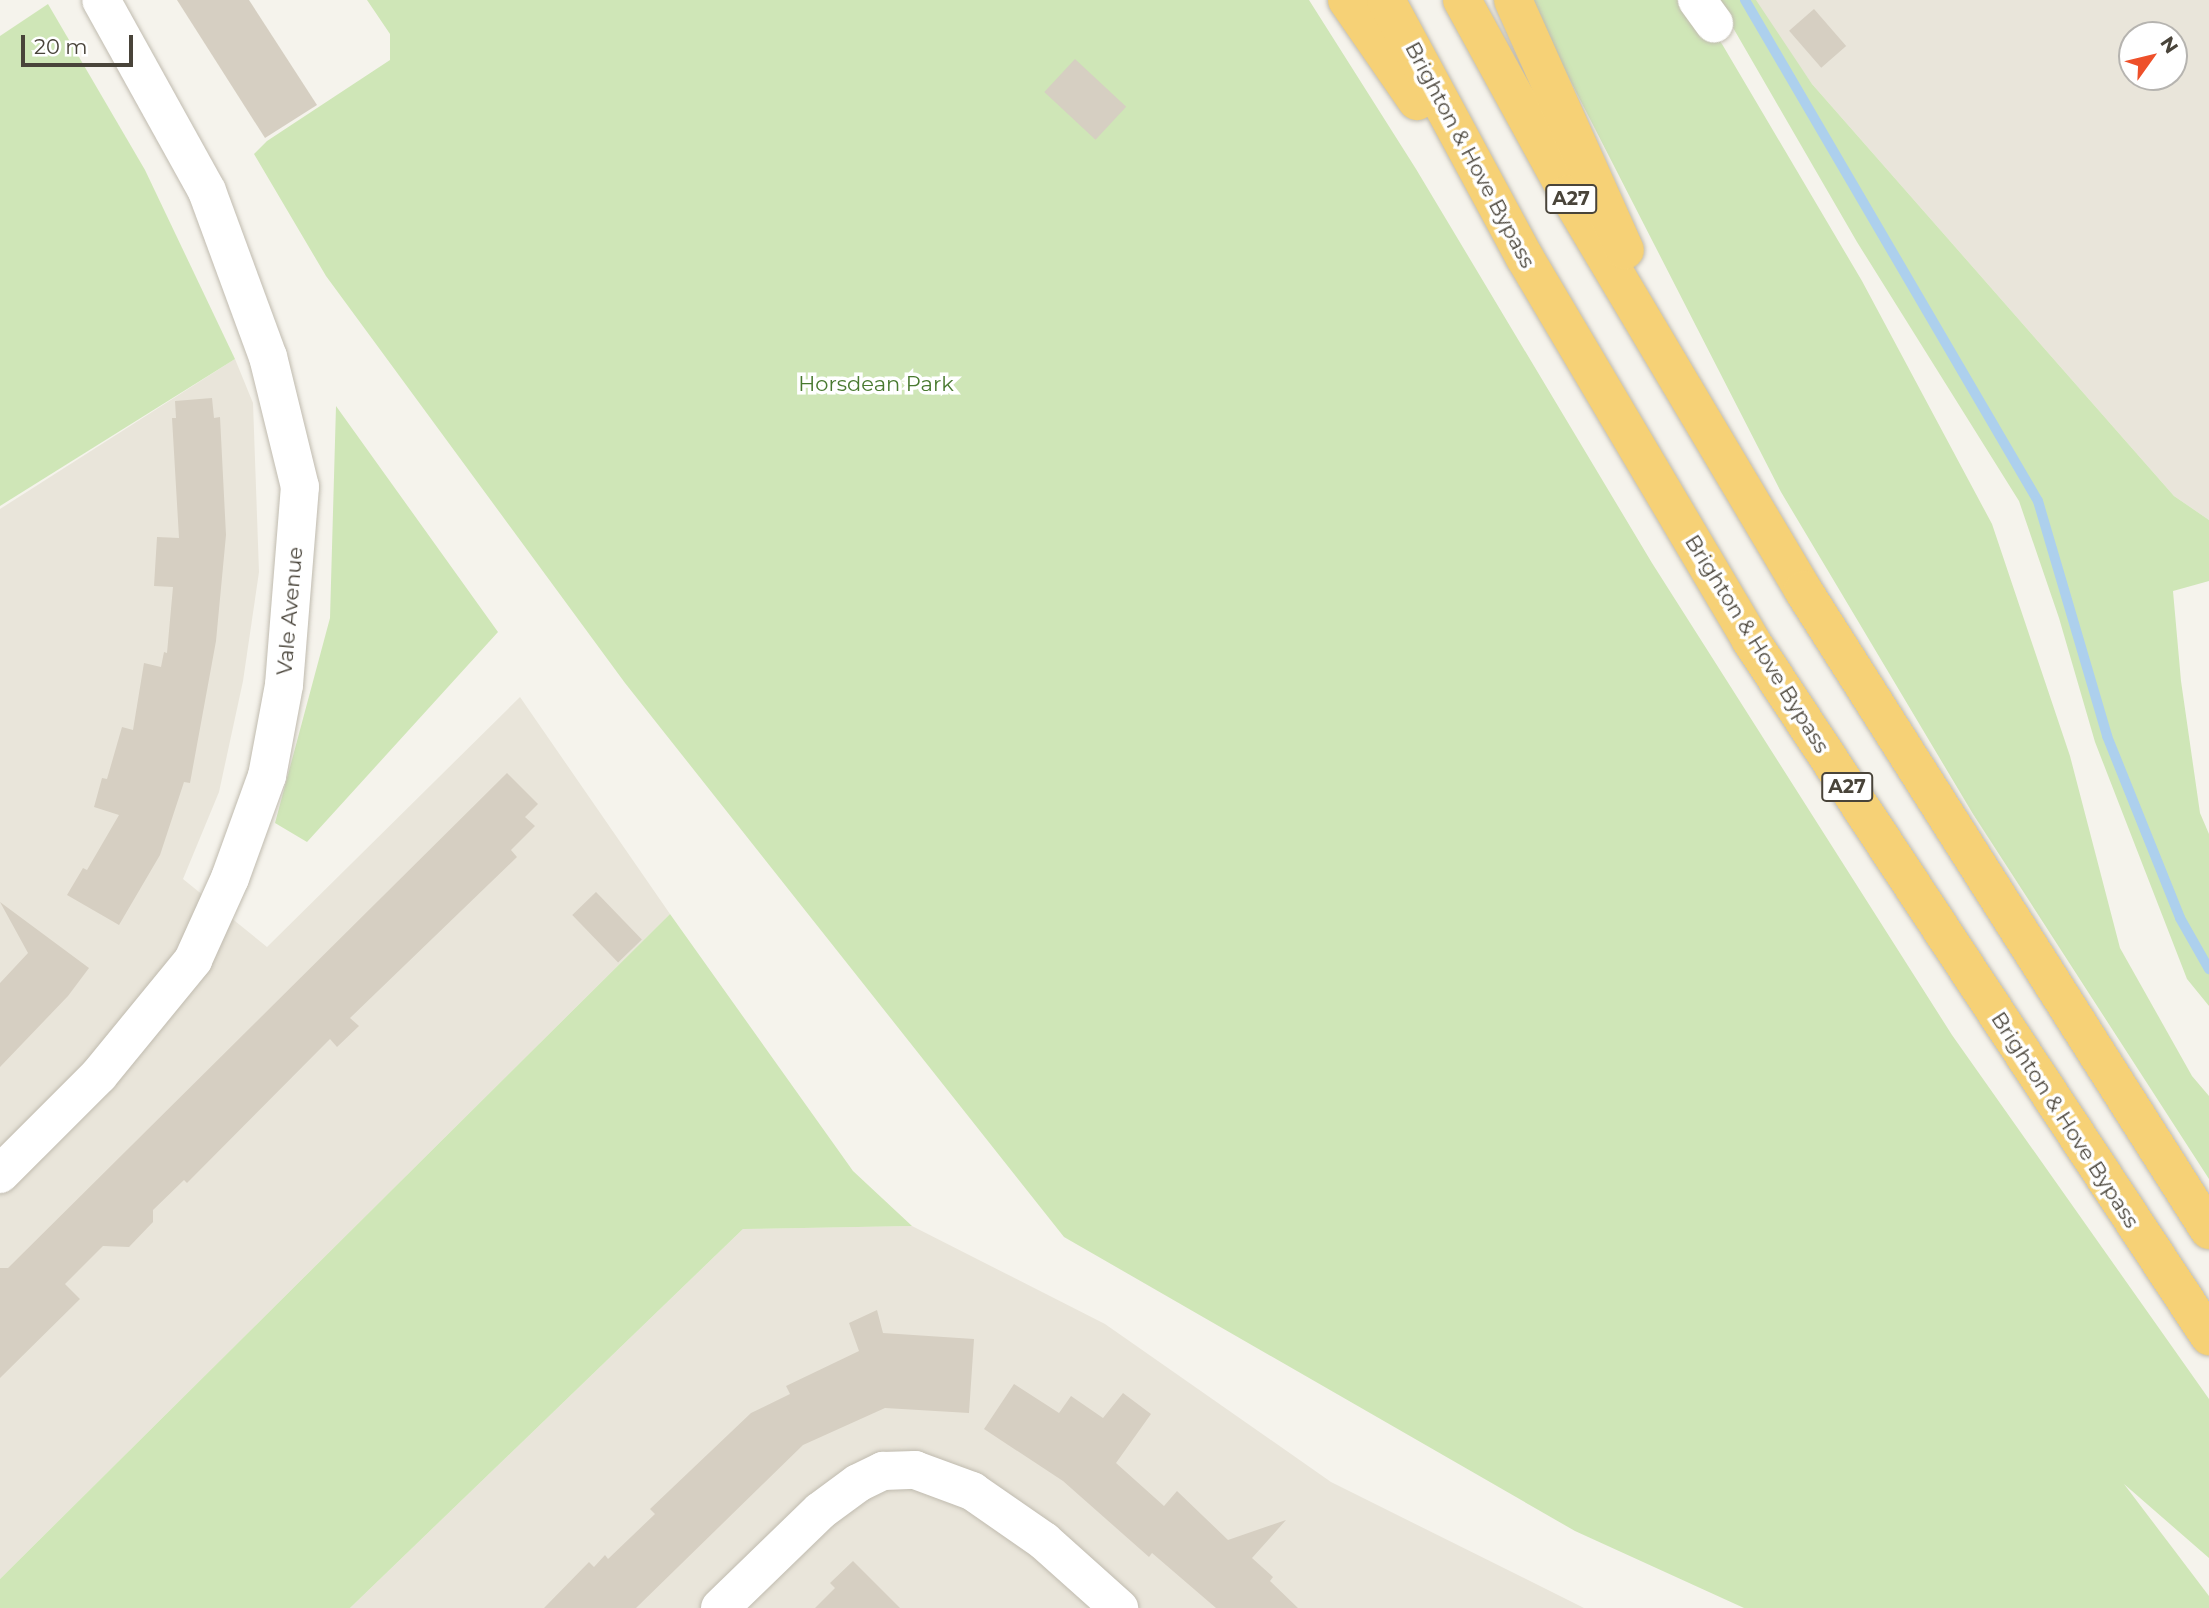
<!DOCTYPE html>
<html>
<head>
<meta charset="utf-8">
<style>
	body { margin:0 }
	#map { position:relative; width:2209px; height:1608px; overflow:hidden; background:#f5f3ec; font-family:Montserrat,sans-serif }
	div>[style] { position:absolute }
	.residential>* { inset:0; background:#e9e5da }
	.green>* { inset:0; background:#cfe6b7 }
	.stream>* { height:10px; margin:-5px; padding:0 5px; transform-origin:5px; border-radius:5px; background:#add0ed }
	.building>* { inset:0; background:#d6cfc2; transform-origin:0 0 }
	.roads { filter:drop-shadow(0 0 2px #c0bbaf) drop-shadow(0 0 2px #c0bbaf) }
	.street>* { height:38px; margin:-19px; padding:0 19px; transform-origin:19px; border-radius:19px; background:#fff }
	.highway>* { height:38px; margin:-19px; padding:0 19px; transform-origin:19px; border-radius:19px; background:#f6d176 }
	span { translate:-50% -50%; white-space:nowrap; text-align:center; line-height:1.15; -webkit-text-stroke:7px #fff; paint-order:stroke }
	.shield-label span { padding:2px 5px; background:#fff; border:2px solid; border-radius:5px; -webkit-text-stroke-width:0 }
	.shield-label { font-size:19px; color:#49443a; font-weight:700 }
	.street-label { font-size:21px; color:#49443a }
	.park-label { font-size:21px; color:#48792f }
	.north { position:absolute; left:2118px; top:21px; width:70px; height:70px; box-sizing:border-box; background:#fff; border:2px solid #b6b4b0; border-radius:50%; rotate:56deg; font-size:19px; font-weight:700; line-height:28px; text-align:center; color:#49443a }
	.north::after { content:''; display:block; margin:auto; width:24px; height:32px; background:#ee502a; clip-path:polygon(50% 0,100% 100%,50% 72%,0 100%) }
	.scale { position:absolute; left:21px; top:35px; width:112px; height:32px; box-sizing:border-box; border:4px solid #49443a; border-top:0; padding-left:9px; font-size:21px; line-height:24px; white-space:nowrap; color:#49443a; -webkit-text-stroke:5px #fff; paint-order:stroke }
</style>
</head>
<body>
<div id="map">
	<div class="residential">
		<i style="clip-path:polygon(evenodd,1753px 0,2209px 0,2209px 520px,2174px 496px,1812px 84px,1753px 0,2132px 35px,2174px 35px,2174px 77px,2132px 77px,2132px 35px)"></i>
		<i style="clip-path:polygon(235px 359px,253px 403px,259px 572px,243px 681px,219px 792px,183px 879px,267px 947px,520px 697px,670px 914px,0 1579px,0 509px)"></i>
		<i style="clip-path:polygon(912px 1226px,1105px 1324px,1331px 1482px,1584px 1608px,350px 1608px,743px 1229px)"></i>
	</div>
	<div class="green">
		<i style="clip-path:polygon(367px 0,1309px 0,1416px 169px,1652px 563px,1952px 1035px,2209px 1399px,2209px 1558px,2124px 1484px,2209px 1596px,2209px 1608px,1744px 1608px,1575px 1531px,1064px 1237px,625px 683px,326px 276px,254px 154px,267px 141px,390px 60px,390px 34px)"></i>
		<i style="clip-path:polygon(1529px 0,1684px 0,1722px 44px,1862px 281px,1992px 524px,2070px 756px,2120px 948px,2192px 1076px,2209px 1096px,2209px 1179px,1973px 814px,1781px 492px)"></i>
		<i style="clip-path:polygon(1717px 0,1756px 0,1812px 84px,2174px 496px,2209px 520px,2209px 581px,2173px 591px,2181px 681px,2200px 813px,2209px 834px,2209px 1006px,2187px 979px,2095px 742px,2059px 618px,2019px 501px,1857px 242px)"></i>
		<i style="clip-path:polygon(48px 4px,145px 170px,235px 359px,0 506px,0 36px)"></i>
		<i style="clip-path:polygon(336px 406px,498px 632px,307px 842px,275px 823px,330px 618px)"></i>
		<i style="clip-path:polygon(670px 914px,853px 1171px,912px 1226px,743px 1229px,350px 1608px,0 1608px,0 1579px)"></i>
	</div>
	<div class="stream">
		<i style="left:1745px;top:0;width:580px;rotate:59.68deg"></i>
		<i style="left:2038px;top:501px;width:245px;rotate:73.6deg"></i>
		<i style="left:2107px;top:736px;width:196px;rotate:68.1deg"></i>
		<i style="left:2180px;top:918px;width:59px;rotate:60.4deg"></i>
	</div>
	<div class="building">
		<i style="clip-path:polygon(177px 0,249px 0,317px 105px,265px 138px)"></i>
		<i style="left:1814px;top:9px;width:49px;height:33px;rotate:49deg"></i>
		<i style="left:1075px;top:59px;width:70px;height:45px;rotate:43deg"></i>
		<i style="clip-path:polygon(212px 398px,214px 418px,220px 417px,226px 535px,216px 641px,190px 783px,184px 782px,160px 855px,119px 925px,67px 895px,83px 868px,87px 870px,119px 815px,94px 807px,102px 778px,107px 779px,122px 727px,133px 730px,144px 663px,161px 667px,164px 652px,167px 653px,173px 587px,154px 586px,157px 537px,179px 538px,172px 418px,176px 418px,175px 401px)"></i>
		<i style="clip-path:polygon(507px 773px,538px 804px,525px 817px,535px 826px,511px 850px,517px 857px,350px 1018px,359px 1026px,337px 1047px,330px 1039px,187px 1183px,184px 1180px,153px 1210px,153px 1222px,129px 1247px,103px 1246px,65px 1284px,80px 1299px,0 1378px,0 1268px,8px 1268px)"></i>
		<i style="left:596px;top:892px;width:66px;height:33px;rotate:46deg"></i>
		<i style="clip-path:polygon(0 902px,89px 968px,68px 996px,0 1067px,0 983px,28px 953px)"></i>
		<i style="clip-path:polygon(877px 1310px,883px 1333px,974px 1339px,969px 1413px,885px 1408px,803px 1445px,636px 1608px,544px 1608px,589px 1562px,594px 1567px,605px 1555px,608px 1559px,655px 1514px,650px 1509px,751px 1413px,790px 1394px,786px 1386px,859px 1351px,849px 1323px)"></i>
		<i style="clip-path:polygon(1014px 1384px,1059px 1413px,1071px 1396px,1103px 1418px,1123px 1393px,1151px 1414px,1116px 1463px,1164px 1506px,1177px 1491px,1228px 1540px,1286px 1520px,1252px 1558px,1273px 1577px,1270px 1581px,1298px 1608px,1216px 1608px,1152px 1553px,1149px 1557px,1063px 1481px,984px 1429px)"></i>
		<i style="clip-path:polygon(853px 1561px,900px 1608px,815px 1608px,835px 1588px,830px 1583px)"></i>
	</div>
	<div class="roads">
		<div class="street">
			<i style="left:1697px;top:0;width:29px;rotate:54deg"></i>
			<i style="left:0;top:1174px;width:140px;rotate:-45deg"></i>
			<i style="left:99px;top:1075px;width:149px;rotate:-50.7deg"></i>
			<i style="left:193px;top:960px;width:90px;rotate:-65.7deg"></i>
			<i style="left:230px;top:878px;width:109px;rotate:-70.1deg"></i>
			<i style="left:267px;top:776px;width:93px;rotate:-79.4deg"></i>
			<i style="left:284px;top:685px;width:199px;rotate:-85.4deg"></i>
			<i style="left:300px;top:487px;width:134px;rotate:-103.8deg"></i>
			<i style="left:268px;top:357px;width:177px;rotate:-110.2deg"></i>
			<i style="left:207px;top:191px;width:218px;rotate:-119deg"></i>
			<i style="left:720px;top:1608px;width:139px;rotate:-44.1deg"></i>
			<i style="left:820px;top:1511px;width:47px;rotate:-36.4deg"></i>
			<i style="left:858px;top:1483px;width:28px;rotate:-26deg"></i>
			<i style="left:883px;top:1471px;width:32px;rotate:-2deg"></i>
			<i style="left:915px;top:1470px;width:61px;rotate:20.2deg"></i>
			<i style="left:972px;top:1491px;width:88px;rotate:34.8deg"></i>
			<i style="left:1044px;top:1541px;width:101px;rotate:41.8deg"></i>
		</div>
		<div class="highway">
			<i style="left:1347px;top:0;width:123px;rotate:55.3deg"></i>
			<i style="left:1386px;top:0;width:293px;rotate:61.7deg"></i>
			<i style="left:1525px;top:258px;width:442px;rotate:59.4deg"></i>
			<i style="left:1750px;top:639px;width:835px;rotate:56.63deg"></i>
			<i style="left:1462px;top:0;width:221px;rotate:61.3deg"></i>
			<i style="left:1568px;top:194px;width:460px;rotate:59.3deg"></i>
			<i style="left:1803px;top:590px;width:758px;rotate:57.61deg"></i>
			<i style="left:1513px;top:0;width:274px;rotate:65.9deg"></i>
		</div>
	</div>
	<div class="shield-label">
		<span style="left:1571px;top:199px">A27</span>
		<span style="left:1847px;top:787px">A27</span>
	</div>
	<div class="street-label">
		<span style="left:1470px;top:155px;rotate:62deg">Brighton &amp; Hove Bypass</span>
		<span style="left:290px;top:611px;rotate:-85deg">Vale Avenue</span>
		<span style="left:1757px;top:644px;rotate:58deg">Brighton &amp; Hove Bypass</span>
		<span style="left:2065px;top:1120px;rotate:57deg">Brighton &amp; Hove Bypass</span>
	</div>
	<div class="park-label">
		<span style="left:876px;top:384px">Horsdean Park</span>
	</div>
	<div class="north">N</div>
	<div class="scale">20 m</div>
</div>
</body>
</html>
